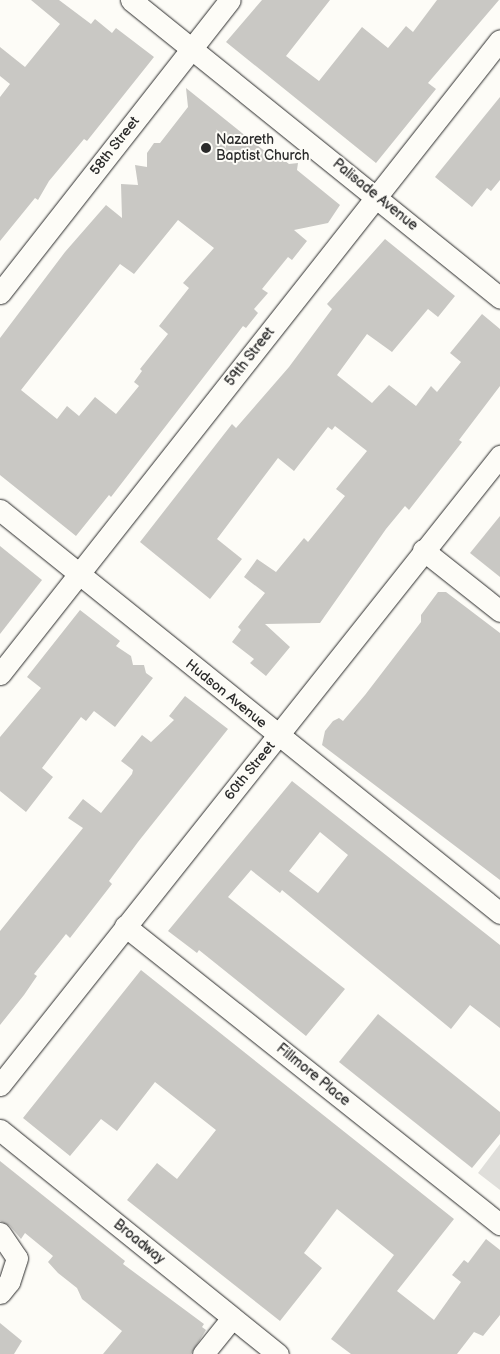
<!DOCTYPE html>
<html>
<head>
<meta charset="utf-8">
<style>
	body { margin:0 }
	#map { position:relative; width:500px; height:1354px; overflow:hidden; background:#fdfcf7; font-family:"Balsamiq Sans",sans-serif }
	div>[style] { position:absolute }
	.green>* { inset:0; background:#dfdeda }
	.building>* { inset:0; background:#c9c8c4 }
	.roads { filter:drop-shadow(0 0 1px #2b2b2b) drop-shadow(0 0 1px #2b2b2b) }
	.minor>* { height:21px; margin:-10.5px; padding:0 10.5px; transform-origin:10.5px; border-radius:10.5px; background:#fdfcf7 }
	.dots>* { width:14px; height:14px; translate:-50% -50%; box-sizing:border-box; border:2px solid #fdfcf7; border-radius:50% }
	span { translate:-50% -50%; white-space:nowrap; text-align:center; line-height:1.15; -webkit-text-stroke:4px #fdfcf7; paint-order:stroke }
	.poi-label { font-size:14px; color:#2b2b2b }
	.left { translate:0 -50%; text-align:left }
	.street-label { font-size:14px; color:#2b2b2b }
</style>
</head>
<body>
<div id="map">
	<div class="green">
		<i style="clip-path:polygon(500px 1144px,500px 1190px,478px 1173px)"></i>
	</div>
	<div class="building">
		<i style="clip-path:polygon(31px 0,59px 0,91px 24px,95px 19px,112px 33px,116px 28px,154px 57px,87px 141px,84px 139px,49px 181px,38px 200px,35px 198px,0 241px,0 97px,10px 84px,0 76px,0 47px,25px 67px,60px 24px)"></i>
		<i style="clip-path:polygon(262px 0,330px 0,286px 56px,319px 81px,362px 27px,388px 48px,406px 26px,413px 32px,437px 0,499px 0,428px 83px,436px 89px,376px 163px,226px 42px)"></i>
		<i style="clip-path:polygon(evenodd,186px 88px,277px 161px,280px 157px,289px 164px,298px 163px,297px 170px,340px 205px,328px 223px,294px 230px,307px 241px,292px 260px,288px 257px,262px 289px,268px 293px,254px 309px,258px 313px,246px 328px,243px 326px,111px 497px,109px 495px,76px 536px,0 475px,0 338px,65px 252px,106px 205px,122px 218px,121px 184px,138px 185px,135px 165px,147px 167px,147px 153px,154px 143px,160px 143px,188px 107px,186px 88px,178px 220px,214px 248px,183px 283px,189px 288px,159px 326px,168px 334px,140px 369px,142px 371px,134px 382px,139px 386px,116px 414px,95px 397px,79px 416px,67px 406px,57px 419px,21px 390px,120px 264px,134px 274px,178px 220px)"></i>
		<i style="clip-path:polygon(500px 97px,500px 180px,491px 191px,487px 188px,472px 207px,435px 177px)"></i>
		<i style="clip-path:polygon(385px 239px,455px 296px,438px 317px,428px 309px,392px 352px,367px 334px,337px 375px,372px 403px,389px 385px,416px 406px,431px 386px,437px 392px,461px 362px,450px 353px,482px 314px,500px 329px,500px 386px,459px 440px,462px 442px,409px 510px,405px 506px,386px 529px,320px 623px,265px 624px,290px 647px,266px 676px,250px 663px,254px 659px,232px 642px,241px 630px,238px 627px,265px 593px,244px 577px,257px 559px,276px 572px,304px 538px,308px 542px,345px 496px,336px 489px,367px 451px,335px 426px,332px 430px,328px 427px,294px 471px,278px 458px,217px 539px,242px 559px,210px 599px,140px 542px,232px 424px,236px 428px,289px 367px,332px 309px,327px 304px)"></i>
		<i style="clip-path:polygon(500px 516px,500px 577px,470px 553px)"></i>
		<i style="clip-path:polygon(0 546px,42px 580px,0 634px)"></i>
		<i style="clip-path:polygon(438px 592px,446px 592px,500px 633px,500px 880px,322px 745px,325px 731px,333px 721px,339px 718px,343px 721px,365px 695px,421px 622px,421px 615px)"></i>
		<i style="clip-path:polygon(80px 610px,120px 641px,116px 646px,131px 656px,133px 665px,144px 665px,146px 673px,153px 678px,115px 727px,94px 711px,86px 721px,81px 717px,42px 768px,53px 777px,26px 812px,0 791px,0 737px,41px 688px,27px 677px)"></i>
		<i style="clip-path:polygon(185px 696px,228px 729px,138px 842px,109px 881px,112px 884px,70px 938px,66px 934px,34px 974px,37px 976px,24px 995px,0 1025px,0 931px,83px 828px,68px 818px,83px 799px,101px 813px,132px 774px,133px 770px,121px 761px,142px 735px,151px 742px,174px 720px,169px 716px)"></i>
		<i style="clip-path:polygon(evenodd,292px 781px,500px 945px,500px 1028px,470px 1005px,451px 1029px,282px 890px,280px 893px,251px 870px,228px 897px,345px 989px,306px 1036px,199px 950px,197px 953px,168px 931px,292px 781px,320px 832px,348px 855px,318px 893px,289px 871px,320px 832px)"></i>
		<i style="clip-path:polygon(141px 970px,454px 1219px,397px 1291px,434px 1320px,461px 1282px,452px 1275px,464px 1260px,468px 1263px,486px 1239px,500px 1250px,500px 1315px,483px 1336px,474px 1332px,457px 1354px,351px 1354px,331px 1339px,394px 1255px,337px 1209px,304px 1253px,322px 1268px,280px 1321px,127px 1200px,157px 1163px,177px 1179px,216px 1130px,155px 1082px,117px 1131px,101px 1119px,70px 1156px,23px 1118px)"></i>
		<i style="clip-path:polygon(378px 1014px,500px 1112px,500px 1134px,472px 1168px,339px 1062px)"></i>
		<i style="clip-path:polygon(0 1161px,125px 1261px,123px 1264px,204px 1324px,202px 1327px,206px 1330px,191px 1354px,103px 1354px,122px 1331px,82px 1299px,77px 1288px,58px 1273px,48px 1262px,53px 1256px,25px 1233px,21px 1239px,10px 1226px,0 1221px)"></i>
		<i style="clip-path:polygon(0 1323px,22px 1341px,14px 1354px,0 1354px)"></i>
	</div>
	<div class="roads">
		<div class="minor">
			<i style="left:131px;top:0;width:474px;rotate:38.9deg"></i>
			<i style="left:0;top:293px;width:372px;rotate:-51.9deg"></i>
			<i style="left:0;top:510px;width:642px;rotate:38.87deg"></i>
			<i style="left:423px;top:550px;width:98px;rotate:38.4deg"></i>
			<i style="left:0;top:674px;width:807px;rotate:-51.74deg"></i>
			<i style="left:125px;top:926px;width:479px;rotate:38.5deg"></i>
			<i style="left:0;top:1085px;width:804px;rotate:-51.52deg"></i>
			<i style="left:0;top:1130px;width:357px;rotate:38.9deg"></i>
			<i style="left:0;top:1233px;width:30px;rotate:56deg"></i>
			<i style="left:17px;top:1258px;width:25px;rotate:108deg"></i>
			<i style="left:9px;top:1282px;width:14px;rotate:129deg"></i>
			<i style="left:203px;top:1354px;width:46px;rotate:-51.1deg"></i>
		</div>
	</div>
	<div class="dots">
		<i style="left:206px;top:148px;background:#2b2b2b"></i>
	</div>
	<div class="poi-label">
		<span class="left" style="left:216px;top:148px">Nazareth<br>Baptist Church</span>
	</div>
	<div class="street-label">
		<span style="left:115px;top:146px;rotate:-52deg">58th Street</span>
		<span style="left:375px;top:195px;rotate:39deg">Palisade Avenue</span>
		<span style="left:250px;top:357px;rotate:-52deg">59th Street</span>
		<span style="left:226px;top:694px;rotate:39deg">Hudson Avenue</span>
		<span style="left:250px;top:771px;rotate:-51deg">60th Street</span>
		<span style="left:313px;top:1075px;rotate:39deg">Fillmore Place</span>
		<span style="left:139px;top:1242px;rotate:39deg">Broadway</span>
	</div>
</div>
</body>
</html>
